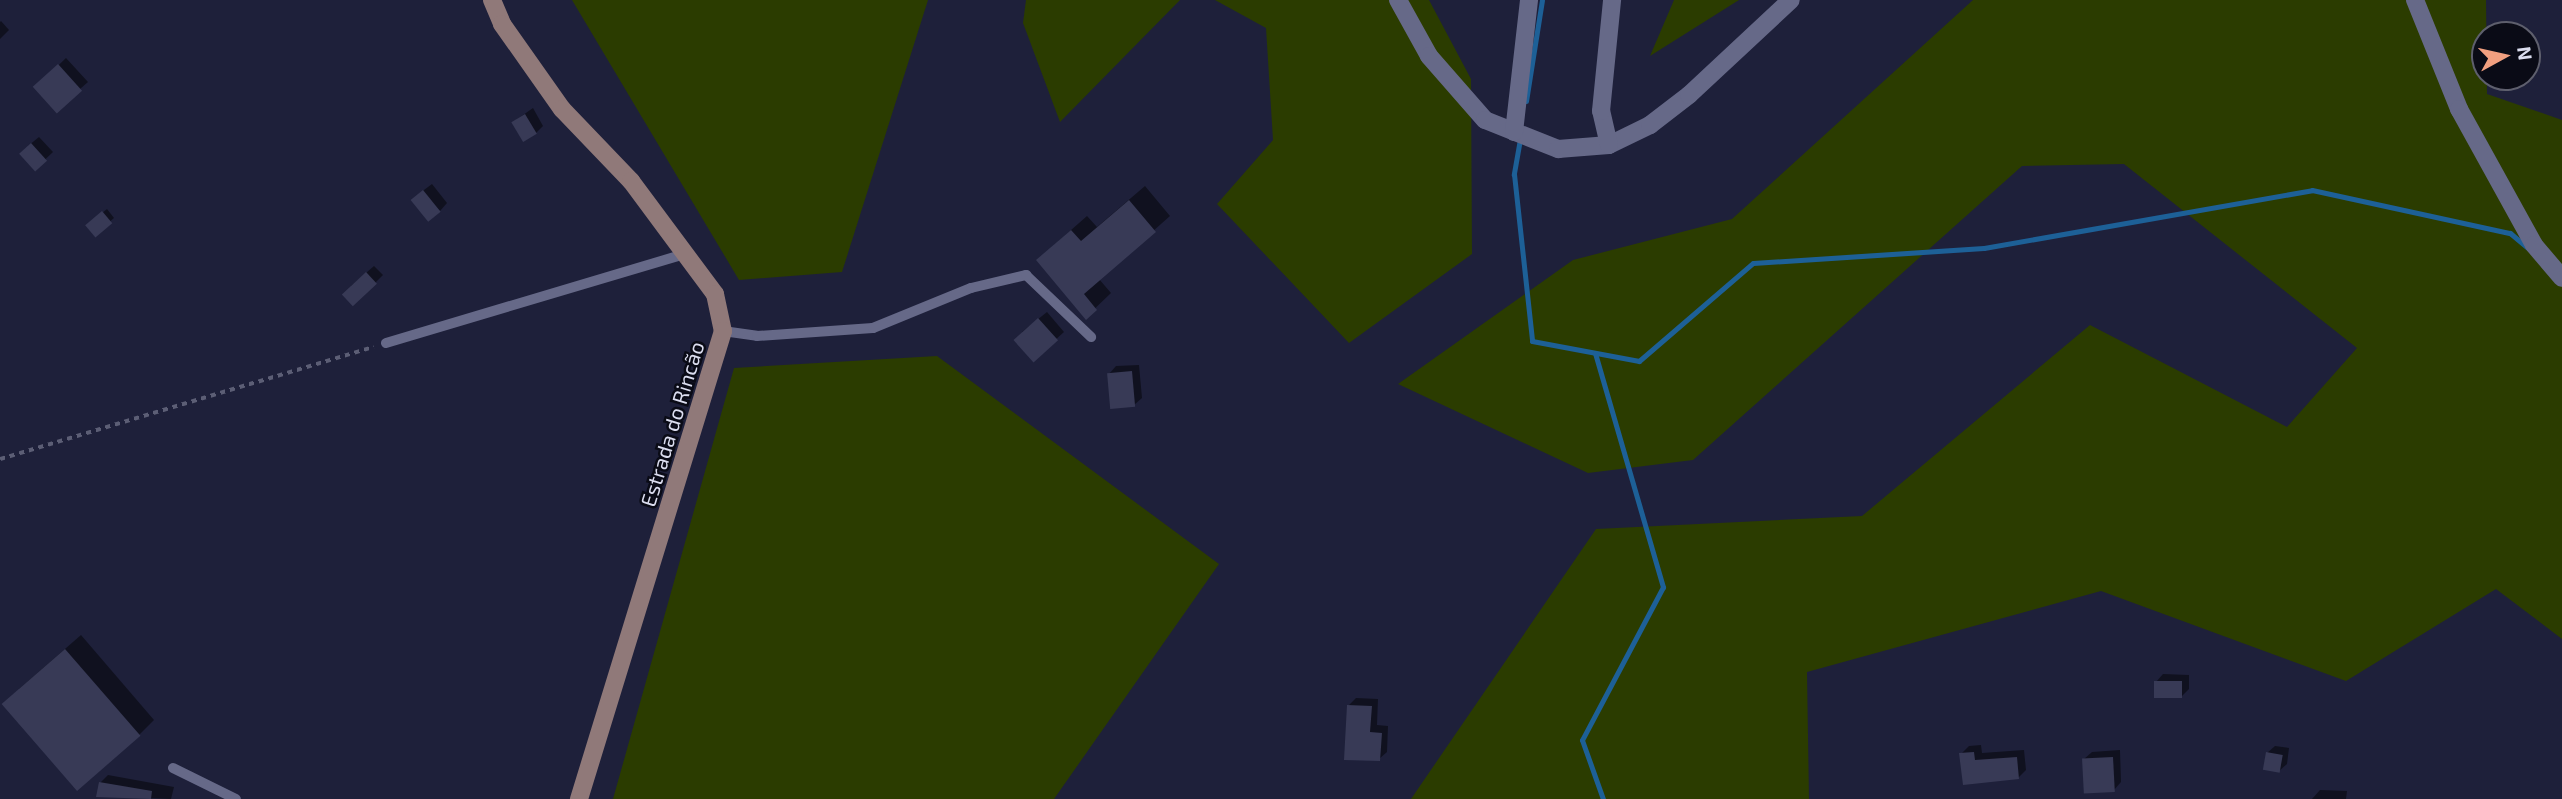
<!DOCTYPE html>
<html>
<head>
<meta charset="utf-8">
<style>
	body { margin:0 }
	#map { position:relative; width:2562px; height:799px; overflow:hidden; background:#1e203a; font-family:"Exo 2",sans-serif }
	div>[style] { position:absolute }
	.green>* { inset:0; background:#2b3c00 }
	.shadow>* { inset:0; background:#0007 }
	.stream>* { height:5px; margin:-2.5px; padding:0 2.5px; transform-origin:2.5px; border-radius:2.5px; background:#1d6097 }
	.building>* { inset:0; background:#383a56; transform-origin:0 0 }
	.path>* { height:3.5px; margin-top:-1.75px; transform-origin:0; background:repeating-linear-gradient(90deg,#5c5e75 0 5px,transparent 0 10px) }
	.lane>* { height:10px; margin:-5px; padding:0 5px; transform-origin:5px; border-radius:5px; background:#666988 }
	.street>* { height:18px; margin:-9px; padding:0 9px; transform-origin:9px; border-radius:9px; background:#666988 }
	.secondary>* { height:18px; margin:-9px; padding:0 9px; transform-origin:9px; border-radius:9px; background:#907979 }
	span { translate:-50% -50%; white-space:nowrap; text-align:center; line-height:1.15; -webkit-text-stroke:5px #0a0b16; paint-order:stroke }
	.street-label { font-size:21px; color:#dbddef }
	.north { position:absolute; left:2471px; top:21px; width:70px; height:70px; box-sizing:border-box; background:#0a0b16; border:2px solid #5e5f6d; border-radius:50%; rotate:82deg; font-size:19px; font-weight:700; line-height:28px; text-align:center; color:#dbddef }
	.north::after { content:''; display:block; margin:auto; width:24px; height:32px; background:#f2a080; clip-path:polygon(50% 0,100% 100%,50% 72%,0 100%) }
</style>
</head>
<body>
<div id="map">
	<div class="green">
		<i style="clip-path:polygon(572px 0,928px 0,842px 272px,739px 280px)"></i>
		<i style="clip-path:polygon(1026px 0,1180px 0,1060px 122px,1023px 23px)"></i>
		<i style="clip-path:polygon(1215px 0,1429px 0,1471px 79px,1472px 254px,1349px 343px,1217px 204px,1273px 140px,1266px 28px)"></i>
		<i style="clip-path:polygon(1674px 0,1739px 0,1650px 56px)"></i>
		<i style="clip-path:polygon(1973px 0,2486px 0,2487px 94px,2562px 120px,2562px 639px,2496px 589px,2346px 681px,2101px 591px,1807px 672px,1809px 799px,1411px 799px,1596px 529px,1862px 516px,2090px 325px,2287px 427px,2357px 348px,2124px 164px,2022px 166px,1693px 460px,1588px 473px,1398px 384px,1573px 260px,1732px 219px)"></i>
		<i style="clip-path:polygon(937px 356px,1219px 564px,1054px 799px,613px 799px,734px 368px)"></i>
	</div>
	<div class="shadow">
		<i style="clip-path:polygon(1px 21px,9px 30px,0 39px,0 22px)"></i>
		<i style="clip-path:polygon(66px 58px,88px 82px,80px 89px,36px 87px)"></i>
		<i style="clip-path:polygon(533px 108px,543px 126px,536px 133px,513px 122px)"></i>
		<i style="clip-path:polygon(39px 137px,53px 152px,35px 169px,28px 146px)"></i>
		<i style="clip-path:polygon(432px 184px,447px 203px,440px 211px,420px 193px)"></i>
		<i style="clip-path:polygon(1145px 186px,1170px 216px,1099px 279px,1111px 293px,1086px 317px,1054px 245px,1087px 216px,1097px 227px)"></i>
		<i style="clip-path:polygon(107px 209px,114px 218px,95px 234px,91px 222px)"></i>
		<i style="clip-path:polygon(374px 266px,383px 275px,375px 283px,351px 286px)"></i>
		<i style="clip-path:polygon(1047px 312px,1064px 332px,1033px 360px,1022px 332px)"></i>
		<i style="clip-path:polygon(1139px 365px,1142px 398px,1134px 405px,1109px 374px,1116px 366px)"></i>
		<i style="clip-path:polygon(81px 635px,154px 720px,139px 735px,19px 689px)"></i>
		<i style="clip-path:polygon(2163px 674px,2189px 675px,2189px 689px,2181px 697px,2156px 682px)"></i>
		<i style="clip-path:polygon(1356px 698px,1378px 699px,1377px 725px,1388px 726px,1387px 752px,1379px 759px,1349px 705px)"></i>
		<i style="clip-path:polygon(1981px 745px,1982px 753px,2024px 750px,2026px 770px,2018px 778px,1964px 783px,1961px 754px,1969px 746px)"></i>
		<i style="clip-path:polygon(2275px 746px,2289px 748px,2287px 764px,2279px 771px,2267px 753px)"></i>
		<i style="clip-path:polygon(2120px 750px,2121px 782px,2114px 790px,2084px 759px,2092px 752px)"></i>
		<i style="clip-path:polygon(108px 775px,174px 787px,171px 799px,98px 796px,100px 783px)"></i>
		<i style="clip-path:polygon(2320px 790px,2347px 791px,2346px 799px,2312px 799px)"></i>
	</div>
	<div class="stream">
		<i style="left:1526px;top:101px;width:102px;rotate:-81deg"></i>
		<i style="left:1520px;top:139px;width:36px;rotate:100deg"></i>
		<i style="left:1514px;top:174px;width:168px;rotate:83.8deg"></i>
		<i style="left:1532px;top:341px;width:109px;rotate:10.6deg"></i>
		<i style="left:1639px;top:361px;width:150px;rotate:-40.7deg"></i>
		<i style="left:1753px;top:263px;width:231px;rotate:-3.7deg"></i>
		<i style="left:1984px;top:248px;width:333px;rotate:-10deg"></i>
		<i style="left:2312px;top:190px;width:203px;rotate:12.3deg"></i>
		<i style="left:2510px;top:233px;width:23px;rotate:40deg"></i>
		<i style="left:1595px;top:353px;width:244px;rotate:73.8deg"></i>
		<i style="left:1663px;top:587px;width:173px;rotate:117.9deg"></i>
		<i style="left:1582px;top:740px;width:63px;rotate:70.4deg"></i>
	</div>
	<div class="building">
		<i style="left:58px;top:64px;width:36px;height:34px;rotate:48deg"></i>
		<i style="left:525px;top:114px;width:23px;height:16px;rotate:59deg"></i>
		<i style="left:31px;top:143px;width:24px;height:16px;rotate:48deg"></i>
		<i style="left:423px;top:190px;width:28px;height:16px;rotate:51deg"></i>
		<i style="clip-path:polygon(1129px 200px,1156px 232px,1084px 294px,1097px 310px,1086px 320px,1036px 260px,1071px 230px,1081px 241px)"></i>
		<i style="left:102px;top:211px;width:16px;height:22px;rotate:50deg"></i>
		<i style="left:366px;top:272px;width:16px;height:33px;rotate:47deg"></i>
		<i style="left:1038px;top:318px;width:30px;height:33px;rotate:48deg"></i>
		<i style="left:1132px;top:371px;width:36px;height:25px;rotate:85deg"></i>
		<i style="left:65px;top:649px;width:115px;height:84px;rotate:49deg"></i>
		<i style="left:2154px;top:681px;width:28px;height:17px"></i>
		<i style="clip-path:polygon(1347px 705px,1372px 706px,1370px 732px,1382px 733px,1380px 761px,1344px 760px)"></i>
		<i style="clip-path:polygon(1974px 752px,1975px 760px,2017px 757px,2019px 779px,1963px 785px,1959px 753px)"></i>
		<i style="left:2266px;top:752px;width:17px;height:18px;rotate:10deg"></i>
		<i style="left:2113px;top:757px;width:35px;height:31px;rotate:87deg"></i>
		<i style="clip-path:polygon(99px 782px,152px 791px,151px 799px,96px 797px)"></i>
	</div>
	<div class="path">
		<i style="left:0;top:459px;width:390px;rotate:-16.7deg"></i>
	</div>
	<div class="lane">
		<i style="left:723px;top:331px;width:34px;rotate:8deg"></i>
		<i style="left:757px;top:336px;width:116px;rotate:-3.9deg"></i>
		<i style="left:873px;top:328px;width:106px;rotate:-22.2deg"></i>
		<i style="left:971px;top:288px;width:57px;rotate:-13.3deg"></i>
		<i style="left:1026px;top:275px;width:90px;rotate:43.6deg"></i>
		<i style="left:386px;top:343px;width:312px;rotate:-16.6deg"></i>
		<i style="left:173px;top:768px;width:70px;rotate:26.2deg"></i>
	</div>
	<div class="street">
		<i style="left:1398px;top:0;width:64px;rotate:61deg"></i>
		<i style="left:1429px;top:56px;width:85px;rotate:48.8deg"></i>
		<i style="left:1485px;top:120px;width:79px;rotate:21.7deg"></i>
		<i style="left:1558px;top:149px;width:51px;rotate:-4.5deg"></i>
		<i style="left:1609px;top:145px;width:46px;rotate:-26deg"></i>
		<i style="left:1650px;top:125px;width:49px;rotate:-37.6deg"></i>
		<i style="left:1689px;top:95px;width:139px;rotate:-43deg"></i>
		<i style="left:2415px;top:0;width:118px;rotate:68deg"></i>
		<i style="left:2459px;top:109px;width:155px;rotate:61.1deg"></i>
		<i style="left:2534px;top:245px;width:43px;rotate:49.7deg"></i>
		<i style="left:1514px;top:132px;width:133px;rotate:-83.5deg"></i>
		<i style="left:1609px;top:145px;width:35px;rotate:-103deg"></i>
		<i style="left:1601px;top:111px;width:112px;rotate:-84.3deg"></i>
	</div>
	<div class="secondary">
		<i style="left:492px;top:0;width:26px;rotate:67deg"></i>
		<i style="left:502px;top:24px;width:104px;rotate:54.8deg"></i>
		<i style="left:562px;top:109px;width:100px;rotate:46.2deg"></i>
		<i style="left:631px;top:181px;width:141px;rotate:53.4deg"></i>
		<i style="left:715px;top:294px;width:38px;rotate:78deg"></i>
		<i style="left:723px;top:331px;width:490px;rotate:107.1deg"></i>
	</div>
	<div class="street-label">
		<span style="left:672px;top:424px;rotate:-73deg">Estrada do Rincão</span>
	</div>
	<div class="north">N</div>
</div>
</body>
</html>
